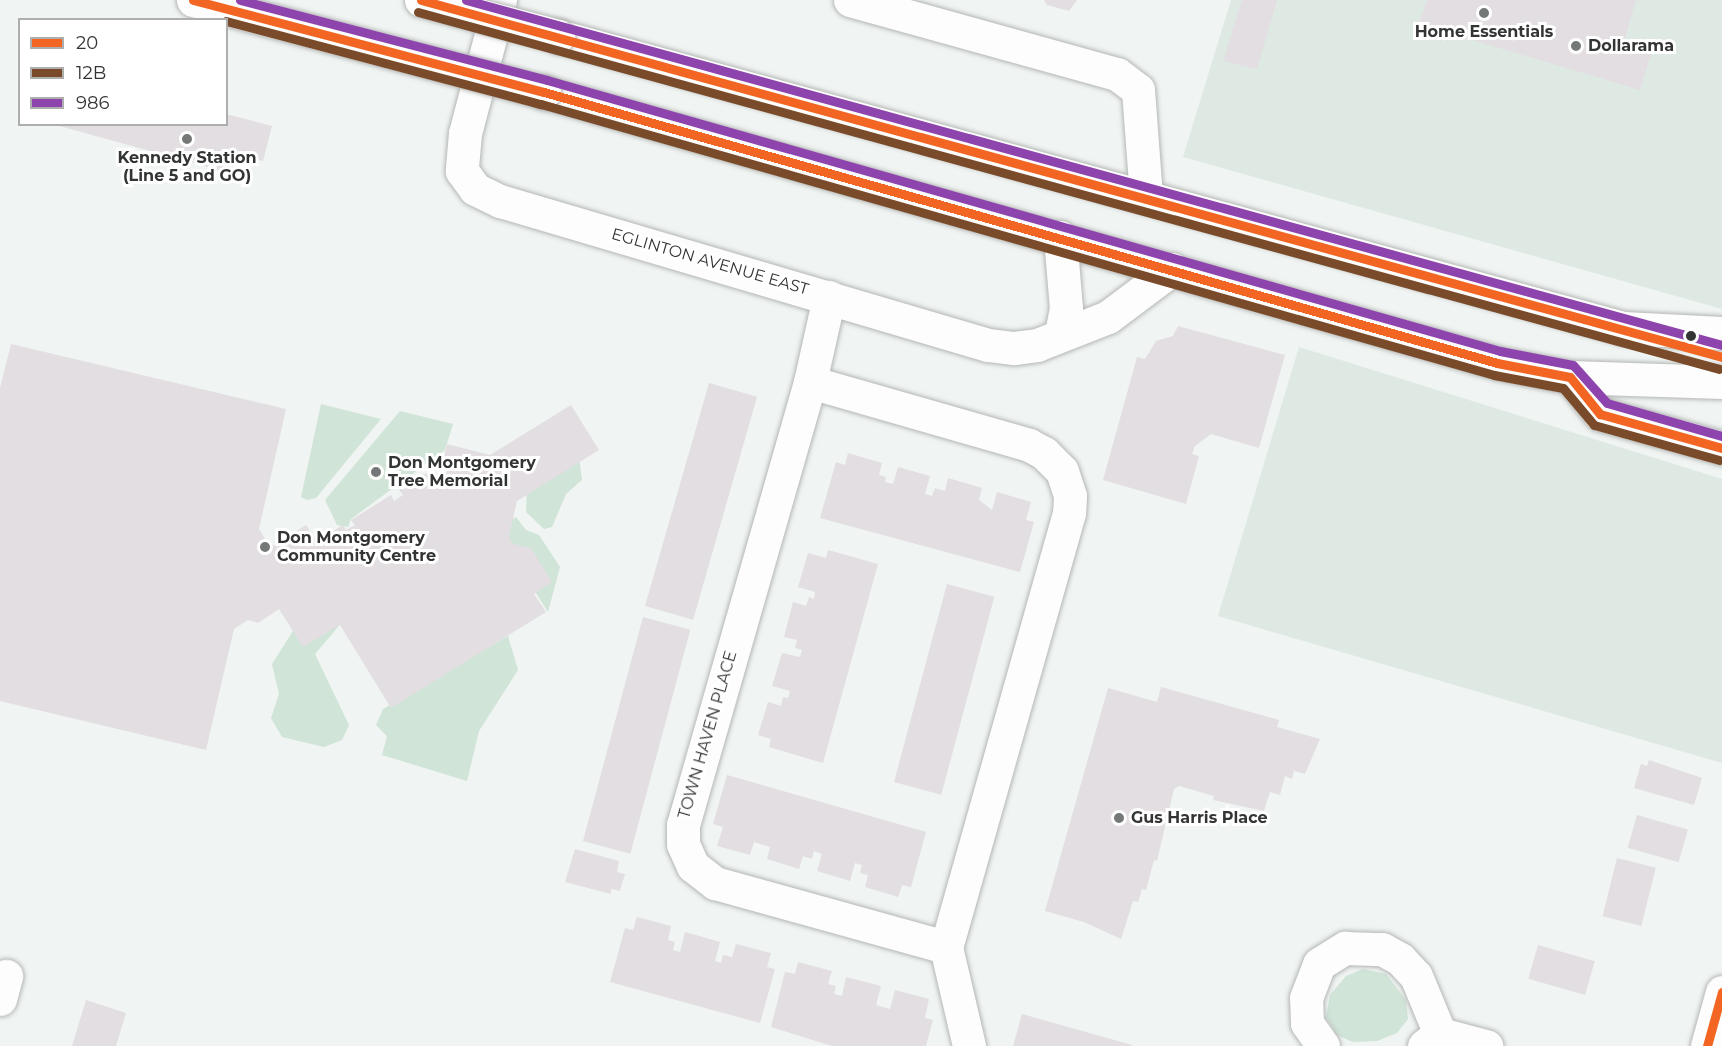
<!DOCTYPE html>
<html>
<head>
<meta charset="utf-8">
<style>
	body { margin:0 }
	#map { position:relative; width:1722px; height:1046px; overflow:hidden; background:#f0f4f2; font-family:Montserrat,sans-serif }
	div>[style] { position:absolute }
	.built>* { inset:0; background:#dfe9e3 }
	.green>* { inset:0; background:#d0e4d8 }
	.building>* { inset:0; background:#e2dee2; transform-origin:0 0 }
	.roads { filter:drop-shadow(0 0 2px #b4b7b5) drop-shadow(0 0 2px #b4b7b5) }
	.minor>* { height:33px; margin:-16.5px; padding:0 16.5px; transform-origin:16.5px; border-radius:16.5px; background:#fdfdfd }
	.major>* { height:33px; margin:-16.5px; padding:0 16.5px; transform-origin:16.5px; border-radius:16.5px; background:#fdfdfd }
	.bridges { filter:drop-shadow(0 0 2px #b4b7b5) drop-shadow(0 0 2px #b4b7b5) }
	.major-bridge>* { height:33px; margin:-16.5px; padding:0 16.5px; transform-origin:16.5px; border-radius:16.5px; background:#fdfdfd }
	.bus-1>* { height:9px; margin:-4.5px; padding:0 4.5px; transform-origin:4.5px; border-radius:4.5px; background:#f26522 }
	.bus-2>* { height:9px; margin:-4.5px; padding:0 4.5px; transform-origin:4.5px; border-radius:4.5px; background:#7a4b2a }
	.bus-3>* { height:9px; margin:-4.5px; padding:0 4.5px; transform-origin:4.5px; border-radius:4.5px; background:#8e44ad }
	.dots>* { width:16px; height:16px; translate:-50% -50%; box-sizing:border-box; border:3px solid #fff; border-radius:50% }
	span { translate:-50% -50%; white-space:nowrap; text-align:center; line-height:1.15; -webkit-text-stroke:6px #fff; paint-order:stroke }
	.poi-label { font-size:16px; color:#323533; font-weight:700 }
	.left { translate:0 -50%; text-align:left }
	.street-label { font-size:16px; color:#323533 }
	.legend { position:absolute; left:18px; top:18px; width:210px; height:108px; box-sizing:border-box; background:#fff; border:2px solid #adaead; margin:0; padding:8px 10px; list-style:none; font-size:18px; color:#323533 }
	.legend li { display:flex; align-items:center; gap:12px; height:30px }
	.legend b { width:30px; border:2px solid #adaead }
</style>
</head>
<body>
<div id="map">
	<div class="built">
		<i style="clip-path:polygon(1231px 0,1722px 0,1722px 309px,1183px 157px)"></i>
		<i style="clip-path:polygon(1299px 347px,1722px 479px,1722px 763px,1218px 616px)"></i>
	</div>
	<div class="green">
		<i style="clip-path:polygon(321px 404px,381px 419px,316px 498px,307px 500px,301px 497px)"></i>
		<i style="clip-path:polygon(400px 411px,453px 424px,445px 450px,351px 519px,348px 527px,337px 525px,325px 500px)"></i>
		<i style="clip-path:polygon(579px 457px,582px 480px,566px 494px,552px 527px,544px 529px,526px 512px,527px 488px)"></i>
		<i style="clip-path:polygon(516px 517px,526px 530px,539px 535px,560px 567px,548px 612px,496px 530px)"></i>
		<i style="clip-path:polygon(317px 593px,338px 627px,315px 654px,349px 725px,342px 740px,324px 747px,282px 737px,271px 718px,279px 694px,272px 664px)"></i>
		<i style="clip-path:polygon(508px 636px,518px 670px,479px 731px,467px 781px,382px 755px,387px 736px,376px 725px,383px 709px)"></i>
		<i style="clip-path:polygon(1363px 969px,1386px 974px,1406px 1000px,1408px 1019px,1397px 1033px,1377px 1041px,1353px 1042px,1337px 1035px,1326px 1017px,1330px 995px,1346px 976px)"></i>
	</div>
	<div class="building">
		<i style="clip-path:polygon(1044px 0,1077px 0,1069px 11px,1047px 5px)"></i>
		<i style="clip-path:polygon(1242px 0,1277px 0,1257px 69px,1223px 61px)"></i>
		<i style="clip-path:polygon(1427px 0,1636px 0,1624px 42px,1652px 51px,1640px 90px,1419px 24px)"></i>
		<i style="clip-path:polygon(226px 114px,272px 126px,263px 161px,227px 151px,222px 171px,56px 125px,226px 124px)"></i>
		<i style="clip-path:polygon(1178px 326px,1285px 355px,1259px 448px,1211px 434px,1195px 446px,1192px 454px,1199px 456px,1186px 504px,1103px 480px,1137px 357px,1145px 359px,1156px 341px,1173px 336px)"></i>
		<i style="clip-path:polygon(11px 344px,286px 409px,259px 529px,267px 542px,278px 547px,277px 543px,306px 525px,320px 546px,329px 541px,325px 536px,343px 525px,346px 530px,355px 525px,351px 520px,391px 495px,394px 501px,403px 495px,399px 490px,426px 473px,430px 478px,441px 472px,447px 444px,490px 455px,571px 405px,599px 450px,517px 501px,509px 536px,513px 544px,531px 548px,552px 582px,534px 594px,546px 612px,391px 708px,340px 625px,303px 647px,279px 609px,258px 623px,248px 620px,234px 629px,206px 750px,0 701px,0 388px)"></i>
		<i style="left:709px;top:383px;width:50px;height:232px;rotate:16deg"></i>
		<i style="clip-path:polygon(848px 453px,882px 463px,879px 475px,886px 477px,885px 482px,893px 484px,898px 467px,930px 476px,925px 494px,932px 496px,935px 488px,945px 491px,948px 478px,982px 488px,979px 500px,992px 510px,997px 492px,1031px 502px,1026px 520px,1034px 522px,1020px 572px,820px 518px,836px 462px,845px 465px)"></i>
		<i style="clip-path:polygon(828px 550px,878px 564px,823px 763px,769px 747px,771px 739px,758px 735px,768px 702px,781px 706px,783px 697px,788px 698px,790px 691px,772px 686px,782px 653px,800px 657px,802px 650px,795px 648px,797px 640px,784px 637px,793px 602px,806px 606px,809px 597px,814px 599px,815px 592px,798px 587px,808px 553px,826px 558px)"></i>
		<i style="left:947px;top:584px;width:49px;height:205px;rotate:15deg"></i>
		<i style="left:643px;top:617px;width:49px;height:232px;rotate:15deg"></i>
		<i style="clip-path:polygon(1161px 687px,1279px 720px,1277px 727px,1320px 739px,1305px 774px,1294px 771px,1292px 779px,1285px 776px,1280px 795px,1270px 792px,1264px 811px,1213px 800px,1214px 796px,1179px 786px,1174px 789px,1157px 861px,1154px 860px,1146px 890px,1142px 889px,1138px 902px,1133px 901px,1121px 939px,1084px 922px,1045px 911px,1108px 688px,1157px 702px)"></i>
		<i style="clip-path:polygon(1649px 760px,1702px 778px,1694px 805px,1634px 788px,1641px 764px,1647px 766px)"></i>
		<i style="clip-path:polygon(727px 775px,926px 832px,911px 887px,902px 885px,898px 897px,865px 887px,868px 875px,860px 873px,862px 865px,855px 863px,850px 881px,817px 871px,822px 854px,814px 851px,812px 859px,803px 856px,799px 869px,767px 859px,770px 847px,754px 842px,750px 855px,717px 846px,723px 827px,713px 824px)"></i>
		<i style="left:1637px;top:815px;width:53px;height:34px;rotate:16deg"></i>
		<i style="clip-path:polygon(575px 849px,619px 861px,617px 872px,625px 874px,620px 891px,611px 889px,611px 894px,565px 882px)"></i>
		<i style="left:1617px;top:858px;width:40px;height:60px;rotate:14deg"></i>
		<i style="clip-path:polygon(637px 917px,671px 926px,668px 940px,675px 942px,673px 950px,680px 952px,685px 932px,720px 942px,715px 961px,721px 963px,723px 955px,732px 957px,736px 944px,771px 953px,767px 967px,775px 969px,760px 1023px,610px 982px,625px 928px,633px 930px)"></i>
		<i style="left:1538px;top:945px;width:59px;height:35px;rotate:16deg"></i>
		<i style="clip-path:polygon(798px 962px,832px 971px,828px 984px,836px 986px,834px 994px,842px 996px,846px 977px,881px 986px,876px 1005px,890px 1009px,895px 990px,929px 999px,925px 1018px,933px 1020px,926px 1046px,832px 1046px,771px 1027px,785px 972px,795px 974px)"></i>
		<i style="clip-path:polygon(86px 1000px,126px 1013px,116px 1046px,72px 1046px)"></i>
		<i style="clip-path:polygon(1022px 1014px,1132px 1045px,1132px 1046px,1013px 1046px)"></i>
	</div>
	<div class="roads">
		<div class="minor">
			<i style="left:500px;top:0;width:138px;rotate:104.7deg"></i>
			<i style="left:465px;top:133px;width:38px;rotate:95deg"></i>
			<i style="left:462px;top:171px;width:22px;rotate:54deg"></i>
			<i style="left:475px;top:189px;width:28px;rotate:26deg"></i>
			<i style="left:500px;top:201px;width:509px;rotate:16.44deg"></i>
			<i style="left:988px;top:345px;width:26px;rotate:7deg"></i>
			<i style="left:1014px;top:348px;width:23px;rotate:-7deg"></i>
			<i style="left:1037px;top:345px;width:76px;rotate:-21.5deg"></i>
			<i style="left:1108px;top:317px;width:80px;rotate:-36.9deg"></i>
			<i style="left:850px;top:0;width:277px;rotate:15.5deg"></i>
			<i style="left:1117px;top:74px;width:26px;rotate:37deg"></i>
			<i style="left:1138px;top:90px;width:106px;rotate:85.7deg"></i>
			<i style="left:1060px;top:237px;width:71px;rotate:85.2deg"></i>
			<i style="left:1066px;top:308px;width:25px;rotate:101deg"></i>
			<i style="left:829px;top:297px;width:87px;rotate:102.6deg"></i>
			<i style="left:810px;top:382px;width:460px;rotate:106deg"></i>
			<i style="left:683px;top:824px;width:20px;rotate:90deg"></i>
			<i style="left:683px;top:844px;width:24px;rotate:66deg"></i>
			<i style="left:693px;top:866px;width:28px;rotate:38deg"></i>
			<i style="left:715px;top:883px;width:240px;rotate:15.5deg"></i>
			<i style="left:810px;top:382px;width:228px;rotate:16deg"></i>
			<i style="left:1029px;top:445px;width:17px;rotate:28deg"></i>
			<i style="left:1044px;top:453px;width:25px;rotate:45deg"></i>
			<i style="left:1062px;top:471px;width:26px;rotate:72deg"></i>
			<i style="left:1070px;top:496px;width:17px;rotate:93deg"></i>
			<i style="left:1069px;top:513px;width:451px;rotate:105.8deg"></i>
			<i style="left:946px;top:947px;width:102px;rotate:76.9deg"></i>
			<i style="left:0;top:999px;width:24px;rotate:-75deg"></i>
			<i style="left:1323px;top:1046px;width:28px;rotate:-125deg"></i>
			<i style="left:1307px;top:1023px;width:25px;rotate:-92deg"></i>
			<i style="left:1306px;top:998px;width:36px;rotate:-69deg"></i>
			<i style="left:1319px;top:964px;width:31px;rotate:-32deg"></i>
			<i style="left:1345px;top:948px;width:37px;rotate:2deg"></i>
			<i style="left:1382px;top:949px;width:21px;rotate:29deg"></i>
			<i style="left:1400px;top:959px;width:23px;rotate:47deg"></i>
			<i style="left:1416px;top:976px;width:63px;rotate:67.5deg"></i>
			<i style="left:1424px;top:1046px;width:20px;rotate:-37deg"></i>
			<i style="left:1440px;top:1034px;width:48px;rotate:14.6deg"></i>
		</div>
		<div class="major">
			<i style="left:558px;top:36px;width:1104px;rotate:15.33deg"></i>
			<i style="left:1623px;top:328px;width:99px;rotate:2.9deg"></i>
			<i style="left:544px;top:92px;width:991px;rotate:15.87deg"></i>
			<i style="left:1497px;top:363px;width:74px;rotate:10.9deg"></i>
			<i style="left:1570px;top:377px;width:152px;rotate:1.9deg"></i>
			<i style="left:1570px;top:377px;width:48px;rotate:51deg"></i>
			<i style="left:1600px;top:414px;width:127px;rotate:15.6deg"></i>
			<i style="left:1707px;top:1046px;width:56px;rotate:-74.5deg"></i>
		</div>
	</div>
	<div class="bridges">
		<div class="major-bridge">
			<i style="left:193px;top:0;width:363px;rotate:14.7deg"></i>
			<i style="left:421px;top:0;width:142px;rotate:14.7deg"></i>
		</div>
	</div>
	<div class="bus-1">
		<i style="left:193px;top:0;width:363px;rotate:14.7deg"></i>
		<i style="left:544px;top:92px;width:991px;rotate:15.87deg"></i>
		<i style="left:1497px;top:363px;width:74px;rotate:10.9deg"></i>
		<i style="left:1570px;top:377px;width:48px;rotate:51deg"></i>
		<i style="left:1600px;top:414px;width:127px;rotate:15.6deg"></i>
		<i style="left:421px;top:0;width:1349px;rotate:15.34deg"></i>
		<i style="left:1707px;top:1046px;width:56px;rotate:-74.5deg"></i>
	</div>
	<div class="bus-2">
		<i style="left:418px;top:12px;width:1349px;rotate:15.34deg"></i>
		<i style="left:226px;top:21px;width:326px;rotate:14.8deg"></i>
		<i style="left:541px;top:104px;width:991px;rotate:15.87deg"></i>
		<i style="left:1494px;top:375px;width:70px;rotate:10.7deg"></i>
		<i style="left:1563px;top:388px;width:48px;rotate:50deg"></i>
		<i style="left:1594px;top:425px;width:130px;rotate:15.6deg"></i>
	</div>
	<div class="bus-3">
		<i style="left:240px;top:0;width:317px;rotate:14.6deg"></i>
		<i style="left:547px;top:80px;width:991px;rotate:15.87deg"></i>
		<i style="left:1500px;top:351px;width:74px;rotate:10.9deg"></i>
		<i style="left:1573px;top:365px;width:51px;rotate:48.2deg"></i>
		<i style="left:1607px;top:403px;width:120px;rotate:16deg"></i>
		<i style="left:466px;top:0;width:1303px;rotate:15.36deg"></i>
	</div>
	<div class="dots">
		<i style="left:1484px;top:13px;background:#747876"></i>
		<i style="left:1576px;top:46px;background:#747876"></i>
		<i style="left:187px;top:139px;background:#747876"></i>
		<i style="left:1691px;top:336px;background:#323533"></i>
		<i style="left:376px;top:472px;background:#747876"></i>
		<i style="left:265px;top:547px;background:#747876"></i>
		<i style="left:1119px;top:818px;background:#747876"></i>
	</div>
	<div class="poi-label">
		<span style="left:1484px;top:32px">Home Essentials</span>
		<span class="left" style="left:1588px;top:46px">Dollarama</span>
		<span style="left:187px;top:167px">Kennedy Station<br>(Line 5 and GO)</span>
		<span class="left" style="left:388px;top:472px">Don Montgomery<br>Tree Memorial</span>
		<span class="left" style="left:277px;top:547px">Don Montgomery<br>Community Centre</span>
		<span class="left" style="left:1131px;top:818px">Gus Harris Place</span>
	</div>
	<div class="street-label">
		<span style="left:710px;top:262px;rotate:16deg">EGLINTON AVENUE EAST</span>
		<span style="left:708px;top:735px;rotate:-74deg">TOWN HAVEN PLACE</span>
	</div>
	<ul class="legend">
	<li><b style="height:8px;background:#f26522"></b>20</li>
	<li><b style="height:8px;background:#7a4b2a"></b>12B</li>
	<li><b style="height:8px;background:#8e44ad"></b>986</li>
	</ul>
</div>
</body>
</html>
